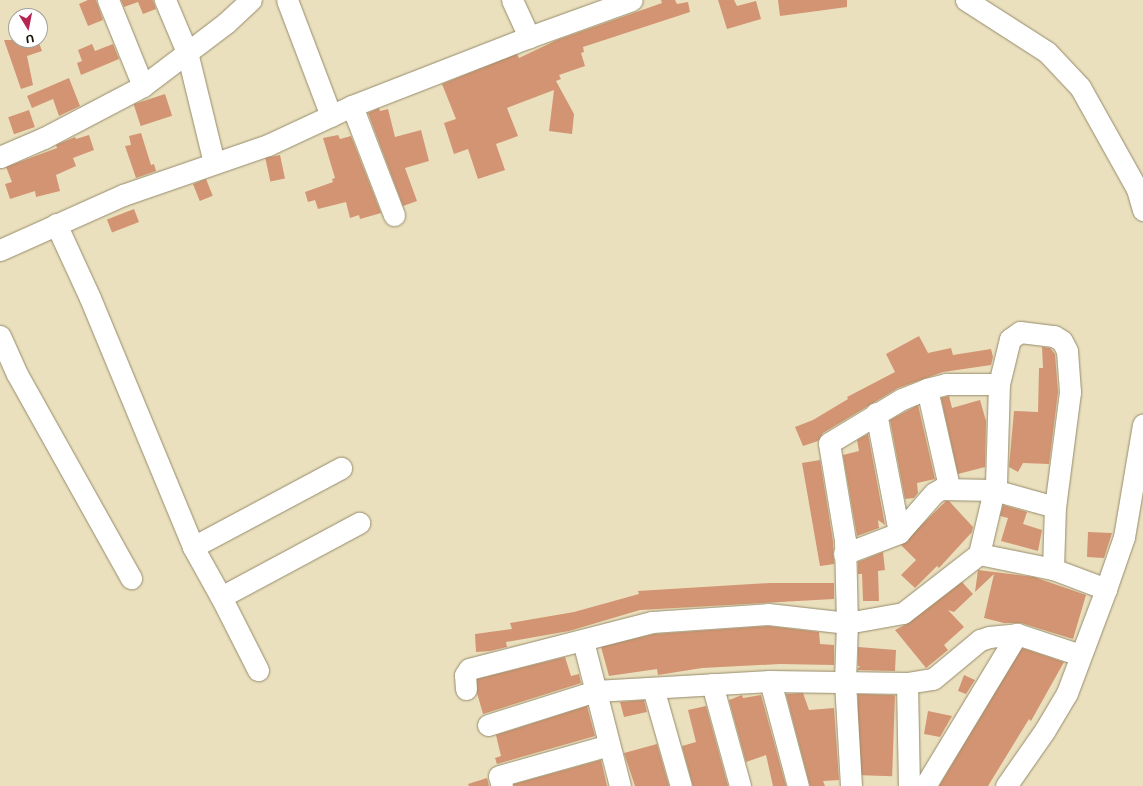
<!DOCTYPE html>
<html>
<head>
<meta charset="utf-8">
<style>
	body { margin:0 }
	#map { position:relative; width:1143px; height:786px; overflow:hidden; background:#ebe0be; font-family:Montserrat,sans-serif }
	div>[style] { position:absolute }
	.building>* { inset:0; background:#d29472; transform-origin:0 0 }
	.roads { filter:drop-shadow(0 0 1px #958b6b) drop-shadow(0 0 1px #958b6b) }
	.minor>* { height:21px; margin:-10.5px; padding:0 10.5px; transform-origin:10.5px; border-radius:10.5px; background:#fff }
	span { translate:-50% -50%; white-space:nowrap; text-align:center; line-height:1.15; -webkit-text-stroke:4px #fff; paint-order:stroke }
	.north { position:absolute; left:8px; top:8px; width:40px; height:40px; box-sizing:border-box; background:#fff; border:1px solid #a2a19c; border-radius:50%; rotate:170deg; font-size:11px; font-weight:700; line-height:16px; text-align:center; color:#161307 }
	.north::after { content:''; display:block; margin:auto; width:14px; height:18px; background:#b52653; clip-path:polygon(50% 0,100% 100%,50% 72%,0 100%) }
</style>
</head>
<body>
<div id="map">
	<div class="building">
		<i style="clip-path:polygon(88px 0,96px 0,103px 20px,88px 26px,79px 4px)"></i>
		<i style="clip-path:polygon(121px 0,153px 0,156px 9px,143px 14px,138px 2px,124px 7px)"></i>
		<i style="clip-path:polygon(661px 0,675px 0,677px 4px,688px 2px,690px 12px,583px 47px,584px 52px,581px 53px,585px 66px,559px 75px,561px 79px,556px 81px,574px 114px,572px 134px,549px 131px,554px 90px,507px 108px,518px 136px,496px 144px,505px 170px,478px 179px,468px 149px,454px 154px,444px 123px,456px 119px,442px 84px,517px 54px,519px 58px,557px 40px,662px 3px)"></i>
		<i style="clip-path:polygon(718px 0,734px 0,737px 6px,756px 1px,761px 19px,727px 29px)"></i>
		<i style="clip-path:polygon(778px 0,847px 0,847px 7px,780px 16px)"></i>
		<i style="clip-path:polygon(4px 40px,38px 40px,42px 51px,27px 56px,33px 85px,21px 89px)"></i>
		<i style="clip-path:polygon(92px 44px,95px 51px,113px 44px,119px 59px,81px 75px,77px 63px,82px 61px,78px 50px)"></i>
		<i style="clip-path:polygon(69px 78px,80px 106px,59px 116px,53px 99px,32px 108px,27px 96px)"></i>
		<i style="left:165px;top:94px;width:23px;height:33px;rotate:72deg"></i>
		<i style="clip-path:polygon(379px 108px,380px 111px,388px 109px,395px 137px,421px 130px,429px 161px,405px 168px,417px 201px,403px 206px,368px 113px)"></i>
		<i style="left:29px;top:110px;width:18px;height:22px;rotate:71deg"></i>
		<i style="clip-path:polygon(141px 133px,151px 165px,154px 164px,156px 171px,136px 178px,125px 146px,131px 145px,129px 136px)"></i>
		<i style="clip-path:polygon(89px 135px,94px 150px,73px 158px,76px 166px,56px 175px,60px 191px,36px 197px,35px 191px,10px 199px,5px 184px,12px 182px,6px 167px,57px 148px,56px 145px,75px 137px,76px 139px)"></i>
		<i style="clip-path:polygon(338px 135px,340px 139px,351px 136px,381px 213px,360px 219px,359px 215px,350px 218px,346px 202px,318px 209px,315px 200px,308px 202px,305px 192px,333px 182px,332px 179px,335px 178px,323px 138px)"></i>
		<i style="left:280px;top:155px;width:24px;height:15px;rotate:78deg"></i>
		<i style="left:206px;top:179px;width:18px;height:14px;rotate:68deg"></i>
		<i style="left:134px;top:209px;width:14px;height:29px;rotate:69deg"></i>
		<i style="clip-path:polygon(919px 336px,928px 353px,951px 348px,953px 355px,991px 349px,993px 357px,991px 365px,943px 372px,898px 388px,823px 433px,818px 441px,803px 446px,795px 427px,813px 420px,848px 399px,847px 397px,895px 372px,886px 354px)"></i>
		<i style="clip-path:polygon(1042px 347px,1050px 348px,1055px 354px,1058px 392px,1049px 464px,1023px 463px,1018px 472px,1009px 467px,1014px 411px,1038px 412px,1039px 368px,1043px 368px)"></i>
		<i style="clip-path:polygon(949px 396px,952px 408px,980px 400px,986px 421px,985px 467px,958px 474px,941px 398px)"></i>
		<i style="clip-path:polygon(918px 405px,935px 479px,917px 483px,918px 493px,914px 498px,905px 499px,890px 420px)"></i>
		<i style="clip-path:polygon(868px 434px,885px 525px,878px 520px,879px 528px,857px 536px,843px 455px,859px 451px,857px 440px)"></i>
		<i style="clip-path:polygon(820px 460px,833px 541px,834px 564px,820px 566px,802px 463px)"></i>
		<i style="clip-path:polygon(946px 501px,949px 501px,973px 527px,972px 532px,939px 568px,937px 566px,915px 588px,901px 575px,916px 560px,901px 545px)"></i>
		<i style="clip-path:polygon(1003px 505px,1027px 512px,1023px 524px,1042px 530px,1038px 551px,1001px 541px,1008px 518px,1000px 516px)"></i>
		<i style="clip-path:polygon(1088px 532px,1112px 533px,1104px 558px,1087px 557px)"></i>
		<i style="clip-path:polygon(883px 552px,885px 570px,878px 571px,879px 601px,863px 601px,862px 574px,858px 574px,858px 562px)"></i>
		<i style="clip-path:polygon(978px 570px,1034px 577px,1086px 595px,1073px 639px,1021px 623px,1004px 623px,984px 618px,994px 574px,975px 592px)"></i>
		<i style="clip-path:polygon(962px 582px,973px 594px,954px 612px,948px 610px,964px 627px,944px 645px,948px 650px,926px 668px,895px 630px,910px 622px)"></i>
		<i style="clip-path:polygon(770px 583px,834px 583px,834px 599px,640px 610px,569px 631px,506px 642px,507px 647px,490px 651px,476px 652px,475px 634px,512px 629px,510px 623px,574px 612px,639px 594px,638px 591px)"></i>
		<i style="clip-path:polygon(768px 626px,819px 632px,820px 644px,834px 645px,834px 665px,780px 664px,702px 668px,658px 675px,657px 669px,609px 676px,601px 647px,654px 634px)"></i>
		<i style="clip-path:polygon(858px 647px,896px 650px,895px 671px,857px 670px,860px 666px,858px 666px)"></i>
		<i style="clip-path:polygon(1022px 648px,1064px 662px,1031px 721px,1029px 719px,988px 786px,939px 786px)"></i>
		<i style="clip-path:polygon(565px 657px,571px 676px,579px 674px,581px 683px,483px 714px,477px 693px,477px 679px)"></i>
		<i style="clip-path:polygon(964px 675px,975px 680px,966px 694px,958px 691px)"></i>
		<i style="clip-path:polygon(803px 693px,809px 710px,834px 708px,839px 780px,823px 781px,825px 786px,810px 786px,786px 694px)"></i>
		<i style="left:858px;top:694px;width:37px;height:81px;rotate:2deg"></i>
		<i style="clip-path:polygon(742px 695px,743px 698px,761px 695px,786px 786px,773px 786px,766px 755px,746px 762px,729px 700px)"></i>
		<i style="clip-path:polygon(644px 700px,647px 712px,624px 717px,620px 702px)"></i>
		<i style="clip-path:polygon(587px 706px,595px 736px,497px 764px,495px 758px,501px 756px,496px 735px)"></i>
		<i style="clip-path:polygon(706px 706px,728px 786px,693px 786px,682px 746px,696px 742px,688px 710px)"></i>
		<i style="clip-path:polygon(928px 711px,952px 716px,940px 737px,924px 734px)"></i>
		<i style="clip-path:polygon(657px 744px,669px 786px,635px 786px,624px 753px)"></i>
		<i style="clip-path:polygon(601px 760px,607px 786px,514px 786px,514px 784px)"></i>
		<i style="clip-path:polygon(487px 778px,489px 786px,469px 786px,468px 784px)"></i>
	</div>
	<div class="roads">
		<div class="minor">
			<i style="left:108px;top:0;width:93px;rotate:67.9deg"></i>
			<i style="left:165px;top:0;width:56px;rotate:67.1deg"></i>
			<i style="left:187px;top:52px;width:114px;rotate:76.3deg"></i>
			<i style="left:287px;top:0;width:124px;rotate:69.2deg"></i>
			<i style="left:512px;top:0;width:41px;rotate:65.3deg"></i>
			<i style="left:966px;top:0;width:96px;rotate:32.7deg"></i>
			<i style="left:1047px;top:52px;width:48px;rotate:46.7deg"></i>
			<i style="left:1080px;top:87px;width:117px;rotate:60.8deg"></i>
			<i style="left:1137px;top:189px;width:22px;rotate:74deg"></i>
			<i style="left:352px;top:106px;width:117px;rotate:68.9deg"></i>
			<i style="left:0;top:157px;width:48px;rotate:-23.4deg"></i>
			<i style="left:44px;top:138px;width:112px;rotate:-27.7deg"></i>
			<i style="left:143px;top:86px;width:104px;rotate:-37.2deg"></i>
			<i style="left:226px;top:23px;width:34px;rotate:-43deg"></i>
			<i style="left:56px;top:224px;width:81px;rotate:65.3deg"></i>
			<i style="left:90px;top:298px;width:269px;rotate:67.5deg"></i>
			<i style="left:193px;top:547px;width:57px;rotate:60.8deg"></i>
			<i style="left:221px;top:597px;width:157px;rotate:-28.2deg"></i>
			<i style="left:0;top:250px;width:135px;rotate:-24.1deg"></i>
			<i style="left:123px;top:195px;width:153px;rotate:-19deg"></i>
			<i style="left:268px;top:145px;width:93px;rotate:-24.9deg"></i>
			<i style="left:352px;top:106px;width:190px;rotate:-21.3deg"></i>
			<i style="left:529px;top:37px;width:109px;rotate:-19.8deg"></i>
			<i style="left:0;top:336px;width:42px;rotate:65.9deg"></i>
			<i style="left:17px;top:374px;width:234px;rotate:60.8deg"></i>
			<i style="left:927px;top:389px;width:100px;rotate:77.3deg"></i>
			<i style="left:876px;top:413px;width:122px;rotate:79.1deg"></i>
			<i style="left:193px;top:547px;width:168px;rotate:-28.1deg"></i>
			<i style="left:979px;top:554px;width:76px;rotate:11.5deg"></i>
			<i style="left:1053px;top:569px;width:62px;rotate:-88.2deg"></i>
			<i style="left:1053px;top:569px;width:57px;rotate:20.7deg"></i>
			<i style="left:221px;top:597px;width:82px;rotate:63.1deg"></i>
			<i style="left:583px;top:641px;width:150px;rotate:75.7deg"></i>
			<i style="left:770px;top:681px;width:109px;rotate:75.1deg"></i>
			<i style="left:907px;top:683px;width:103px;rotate:88.9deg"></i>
			<i style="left:712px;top:684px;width:106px;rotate:74.6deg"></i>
			<i style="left:653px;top:688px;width:102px;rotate:74.1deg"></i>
			<i style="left:466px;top:689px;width:14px;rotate:-94deg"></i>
			<i style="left:465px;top:675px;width:7px;rotate:-56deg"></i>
			<i style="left:469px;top:669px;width:189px;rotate:-14.4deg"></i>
			<i style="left:652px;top:622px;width:116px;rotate:-3.9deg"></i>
			<i style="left:768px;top:614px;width:80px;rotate:6.5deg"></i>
			<i style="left:847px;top:623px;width:57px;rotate:-10.1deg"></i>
			<i style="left:903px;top:613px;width:96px;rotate:-37.8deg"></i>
			<i style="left:979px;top:554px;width:66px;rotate:-76.8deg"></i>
			<i style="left:994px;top:490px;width:6px;rotate:-72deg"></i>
			<i style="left:996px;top:484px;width:100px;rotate:-88.3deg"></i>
			<i style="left:999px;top:384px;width:46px;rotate:-76.3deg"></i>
			<i style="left:1010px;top:339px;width:12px;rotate:-35deg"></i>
			<i style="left:1020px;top:332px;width:34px;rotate:7deg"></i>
			<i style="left:1054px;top:336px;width:9px;rotate:32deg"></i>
			<i style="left:1062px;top:341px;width:11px;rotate:63deg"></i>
			<i style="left:1067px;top:351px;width:41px;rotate:85.8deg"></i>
			<i style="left:1070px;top:392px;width:116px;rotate:97.4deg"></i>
			<i style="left:1055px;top:507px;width:63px;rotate:-164.4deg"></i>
			<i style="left:994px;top:490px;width:53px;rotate:-178.9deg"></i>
			<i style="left:941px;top:489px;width:8px;rotate:150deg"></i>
			<i style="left:934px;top:493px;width:53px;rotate:131.2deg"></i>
			<i style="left:899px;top:533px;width:59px;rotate:159.1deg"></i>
			<i style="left:488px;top:725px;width:112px;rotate:-17.6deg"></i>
			<i style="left:595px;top:691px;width:175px;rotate:-3.3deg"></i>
			<i style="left:770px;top:681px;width:137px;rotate:0.8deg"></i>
			<i style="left:907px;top:683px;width:26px;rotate:-9deg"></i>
			<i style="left:933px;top:679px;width:61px;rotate:-39.7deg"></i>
			<i style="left:980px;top:640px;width:9px;rotate:-18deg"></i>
			<i style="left:989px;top:637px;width:28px;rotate:-6deg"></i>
			<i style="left:1017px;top:634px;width:66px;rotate:18.4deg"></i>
			<i style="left:502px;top:786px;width:10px;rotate:-107deg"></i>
			<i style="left:499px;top:776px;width:114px;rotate:-15.7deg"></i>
			<i style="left:851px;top:786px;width:104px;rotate:-93.3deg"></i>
			<i style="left:845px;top:682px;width:59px;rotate:-88.1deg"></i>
			<i style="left:847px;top:623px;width:83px;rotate:-91.4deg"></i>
			<i style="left:845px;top:540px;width:98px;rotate:-99.4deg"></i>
			<i style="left:829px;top:443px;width:85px;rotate:-31.1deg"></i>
			<i style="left:902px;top:399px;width:27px;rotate:-22deg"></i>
			<i style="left:927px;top:389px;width:20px;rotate:-15deg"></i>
			<i style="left:946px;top:384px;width:53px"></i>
			<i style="left:925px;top:786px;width:178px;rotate:-58.8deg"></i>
			<i style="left:1006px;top:786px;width:68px;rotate:-55.1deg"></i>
			<i style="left:1045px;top:730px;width:43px;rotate:-59.3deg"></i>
			<i style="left:1067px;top:693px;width:111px;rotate:-69.4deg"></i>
			<i style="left:1106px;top:589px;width:55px;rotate:-70.9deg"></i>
			<i style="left:1124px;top:537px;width:114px;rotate:-80.4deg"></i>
		</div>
	</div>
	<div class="north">U</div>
</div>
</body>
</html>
